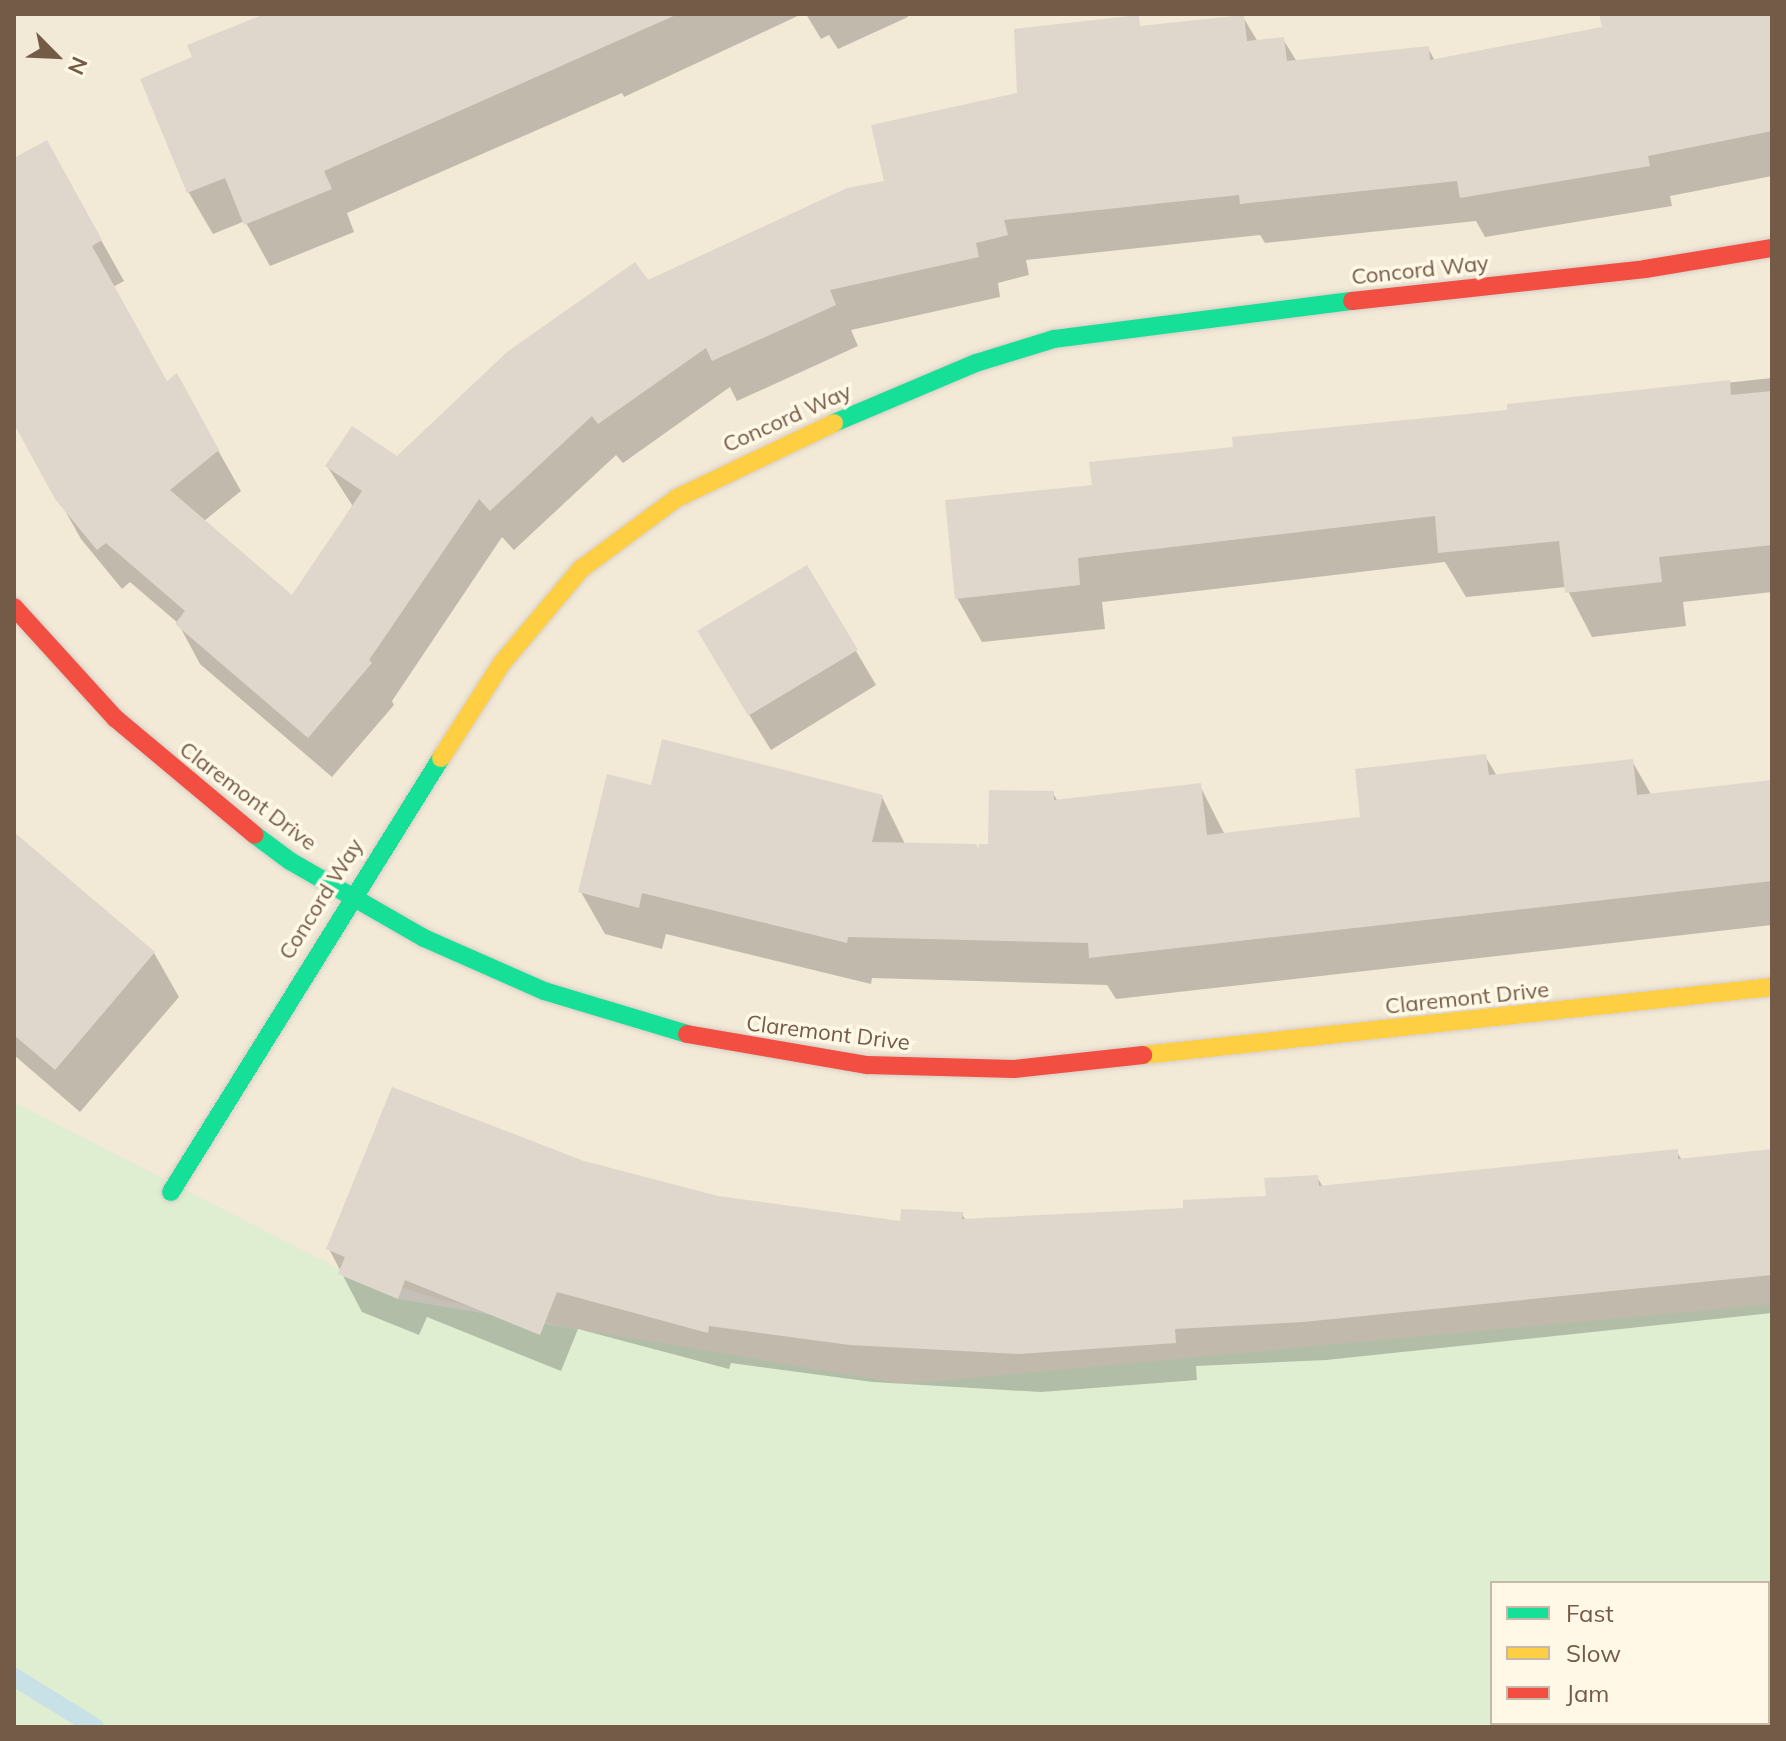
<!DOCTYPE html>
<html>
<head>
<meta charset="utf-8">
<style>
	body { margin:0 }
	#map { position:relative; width:1786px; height:1741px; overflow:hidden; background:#f6f1e7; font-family:Mulish,sans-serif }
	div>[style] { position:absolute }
	.residential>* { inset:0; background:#f2e9d7 }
	.green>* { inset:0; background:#dfedd1 }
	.shadow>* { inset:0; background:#0003 }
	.stream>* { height:18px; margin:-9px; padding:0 9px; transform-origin:9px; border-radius:9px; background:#c8e1e6 }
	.building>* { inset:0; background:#e0d7cc; transform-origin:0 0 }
	.roads { filter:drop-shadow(0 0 2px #d7cdc3) drop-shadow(0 0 2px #d7cdc3) }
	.fast>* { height:18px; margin:-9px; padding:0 9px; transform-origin:9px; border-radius:9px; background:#16e098 }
	.slow>* { height:18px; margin:-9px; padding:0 9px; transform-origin:9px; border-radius:9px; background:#ffcf43 }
	.jam>* { height:18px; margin:-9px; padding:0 9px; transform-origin:9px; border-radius:9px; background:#f24e42 }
	span { translate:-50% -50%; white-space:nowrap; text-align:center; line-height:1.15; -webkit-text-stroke:7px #fff8e7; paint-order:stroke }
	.street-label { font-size:22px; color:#745b47 }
	.frame { position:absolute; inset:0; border:16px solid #745b47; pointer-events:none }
	.legend { position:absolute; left:1490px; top:1581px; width:280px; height:144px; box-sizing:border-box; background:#fff8e7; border:2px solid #c7b9a7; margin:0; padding:10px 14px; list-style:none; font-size:24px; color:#745b47 }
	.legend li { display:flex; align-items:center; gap:16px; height:40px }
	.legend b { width:40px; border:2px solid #c7b9a7 }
	.north { position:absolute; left:16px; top:16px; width:80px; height:80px; -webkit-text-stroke:6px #fff8e7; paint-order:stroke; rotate:114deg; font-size:22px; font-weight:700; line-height:32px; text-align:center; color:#745b47 }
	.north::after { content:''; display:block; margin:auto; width:28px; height:36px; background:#745b47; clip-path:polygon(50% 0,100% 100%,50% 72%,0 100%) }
</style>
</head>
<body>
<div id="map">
	<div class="residential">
		<i style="clip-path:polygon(14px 14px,1772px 14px,1772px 1362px,905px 1384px,798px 1378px,438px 1299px,295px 1255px,14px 1132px)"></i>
	</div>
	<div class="green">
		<i style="clip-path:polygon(evenodd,14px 1102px,398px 1299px,905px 1384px,1772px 1304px,1772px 1727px,14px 1727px,14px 1102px,1492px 1583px,1768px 1583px,1768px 1723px,1492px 1723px,1492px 1583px)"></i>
	</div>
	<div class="shadow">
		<i style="clip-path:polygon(271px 14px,802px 14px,624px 97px,622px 93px,347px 213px,354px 232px,270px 266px,245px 221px,213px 234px,189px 193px,143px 80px,194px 58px)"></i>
		<i style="clip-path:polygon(806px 14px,907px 14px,908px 17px,838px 49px,829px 35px,821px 39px)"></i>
		<i style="clip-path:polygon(1601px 14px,1772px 14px,1772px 176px,1670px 196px,1672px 206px,1485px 237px,1476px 221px,1265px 243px,1260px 235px,1026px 260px,1029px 275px,998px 283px,1000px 297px,851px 330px,858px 346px,737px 401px,730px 387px,623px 463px,616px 455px,514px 550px,502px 537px,392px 701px,394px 705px,332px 777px,200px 664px,178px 623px,130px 582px,122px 589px,81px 539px,14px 420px,14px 161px,69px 183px,124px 281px,113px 287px,167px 384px,176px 376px,241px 491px,204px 521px,293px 598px,354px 508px,327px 466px,397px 459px,647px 283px,886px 182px,1019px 95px,1243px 17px,1258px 42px,1283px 39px,1297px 62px,1428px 48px,1435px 61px,1604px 28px)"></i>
		<i style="clip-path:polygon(1772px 378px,1772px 592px,1683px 602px,1686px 626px,1592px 637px,1566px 587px,1466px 597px,1445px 562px,1102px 602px,1105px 629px,982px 642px,957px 598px,1094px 487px,1235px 449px,1510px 412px,1509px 406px)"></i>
		<i style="clip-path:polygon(856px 651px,876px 685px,771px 750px,720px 668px)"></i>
		<i style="clip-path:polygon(1485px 756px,1497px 776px,1632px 761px,1652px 796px,1772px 782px,1772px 925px,1116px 999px,1107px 985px,872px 978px,871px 984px,666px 934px,662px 949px,605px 934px,581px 892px,653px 788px,882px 797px,905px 844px,982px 858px,1053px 793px,1058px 802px,1200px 786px,1225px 835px,1362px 819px)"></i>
		<i style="clip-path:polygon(14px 834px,154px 953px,179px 997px,80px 1112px,14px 1055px)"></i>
		<i style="clip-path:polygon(1676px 1151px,1682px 1160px,1772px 1151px,1772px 1313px,1326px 1360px,1196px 1366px,1197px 1380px,1041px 1392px,873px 1382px,731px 1363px,729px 1369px,578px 1329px,561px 1371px,427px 1317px,419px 1335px,362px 1312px,329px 1249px,584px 1163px,718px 1198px,902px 1223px,962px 1214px,966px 1221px,1185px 1210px,1268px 1198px,1317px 1177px,1323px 1187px)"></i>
	</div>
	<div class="stream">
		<i style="left:14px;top:1677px;width:95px;rotate:31.7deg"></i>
	</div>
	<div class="building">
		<i style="clip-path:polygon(265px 14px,678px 14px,324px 171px,332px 189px,244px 225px,225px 178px,187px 193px,140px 79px,192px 57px,187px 45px)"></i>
		<i style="clip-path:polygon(1599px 14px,1772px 14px,1772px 131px,1648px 156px,1650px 166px,1460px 198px,1457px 181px,1240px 204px,1239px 195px,1004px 220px,1008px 235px,976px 243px,979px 257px,830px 290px,836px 305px,712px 361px,706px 348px,598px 424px,592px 416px,490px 511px,479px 499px,369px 660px,372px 663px,308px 738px,175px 624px,185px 611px,106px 543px,97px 550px,55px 499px,14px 424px,14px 158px,47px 140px,102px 240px,92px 246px,167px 381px,177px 373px,219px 450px,170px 490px,292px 595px,362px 491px,325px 466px,352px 426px,397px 456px,507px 352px,635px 262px,648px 280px,847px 188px,884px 181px,871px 125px,1017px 93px,1014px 29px,1139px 15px,1140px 26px,1244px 15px,1247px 41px,1284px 37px,1287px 61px,1429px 46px,1430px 60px,1602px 27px)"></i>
		<i style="clip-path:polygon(1730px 380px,1731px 395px,1772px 391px,1772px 545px,1659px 557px,1662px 582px,1565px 593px,1559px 541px,1438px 553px,1435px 516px,1078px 558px,1080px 585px,955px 599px,945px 500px,1092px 485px,1089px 462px,1233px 447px,1232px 437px,1507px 410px,1507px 404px)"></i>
		<i style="left:807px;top:565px;width:99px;height:128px;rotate:59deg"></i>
		<i style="clip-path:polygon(662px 739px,883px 795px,872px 842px,976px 844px,979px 849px,979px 844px,988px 844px,989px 790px,1054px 791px,1054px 800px,1201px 783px,1207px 835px,1360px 817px,1355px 769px,1486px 754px,1489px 775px,1633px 759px,1637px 795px,1772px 780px,1772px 881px,1089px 958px,1088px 943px,848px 937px,847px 943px,642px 893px,639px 908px,578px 892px,607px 774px,651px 785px)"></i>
		<i style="clip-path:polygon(14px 832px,155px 952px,55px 1070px,14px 1035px)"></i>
		<i style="clip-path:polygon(392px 1087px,584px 1161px,718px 1196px,900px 1221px,901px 1209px,963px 1212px,962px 1219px,1183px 1208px,1183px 1200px,1266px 1196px,1264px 1178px,1318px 1175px,1319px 1186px,1678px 1149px,1678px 1159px,1772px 1149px,1772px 1275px,1303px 1322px,1175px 1329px,1176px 1343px,1019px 1354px,850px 1345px,709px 1326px,708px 1333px,557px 1292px,540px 1335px,405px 1280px,398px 1299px,338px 1274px,345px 1257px,326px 1249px)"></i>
	</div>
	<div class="roads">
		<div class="fast">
			<i style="left:834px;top:423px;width:154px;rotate:-22.9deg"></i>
			<i style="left:976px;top:363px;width:82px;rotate:-17.1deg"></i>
			<i style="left:1054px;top:339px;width:300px;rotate:-7.3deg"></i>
			<i style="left:255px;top:835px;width:44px;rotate:36.6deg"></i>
			<i style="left:290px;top:861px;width:155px;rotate:29.9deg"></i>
			<i style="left:424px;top:938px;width:131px;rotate:23.8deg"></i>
			<i style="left:544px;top:991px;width:149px;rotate:16.7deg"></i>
			<i style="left:171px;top:1192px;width:511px;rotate:-58.11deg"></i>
		</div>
		<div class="slow">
			<i style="left:441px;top:758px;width:113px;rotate:-57.3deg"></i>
			<i style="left:502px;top:663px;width:123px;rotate:-50deg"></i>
			<i style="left:581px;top:569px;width:119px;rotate:-36.5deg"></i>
			<i style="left:677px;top:498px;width:174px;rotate:-25.5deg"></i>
			<i style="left:1143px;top:1055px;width:633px;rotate:-6.17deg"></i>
		</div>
		<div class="jam">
			<i style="left:1352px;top:301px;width:295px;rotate:-6.2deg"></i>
			<i style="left:1645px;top:269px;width:129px;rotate:-9.4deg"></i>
			<i style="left:14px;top:607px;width:150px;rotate:47.7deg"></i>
			<i style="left:115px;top:718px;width:182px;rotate:39.9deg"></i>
			<i style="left:687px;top:1034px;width:183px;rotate:9.8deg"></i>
			<i style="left:867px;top:1065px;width:147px;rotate:1.6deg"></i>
			<i style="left:1014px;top:1069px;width:130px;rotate:-6.2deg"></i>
		</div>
	</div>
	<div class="street-label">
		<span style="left:1420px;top:270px;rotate:-6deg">Concord Way</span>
		<span style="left:787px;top:418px;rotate:-24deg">Concord Way</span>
		<span style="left:248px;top:796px;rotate:37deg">Claremont Drive</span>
		<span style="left:321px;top:899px;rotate:-58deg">Concord Way</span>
		<span style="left:1467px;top:998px;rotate:-6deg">Claremont Drive</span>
		<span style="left:828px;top:1033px;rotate:7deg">Claremont Drive</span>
	</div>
	<div class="frame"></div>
	<ul class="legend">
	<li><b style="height:10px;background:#16e098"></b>Fast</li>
	<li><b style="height:10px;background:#ffcf43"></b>Slow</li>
	<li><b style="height:10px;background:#f24e42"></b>Jam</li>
	</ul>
	<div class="north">N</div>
</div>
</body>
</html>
